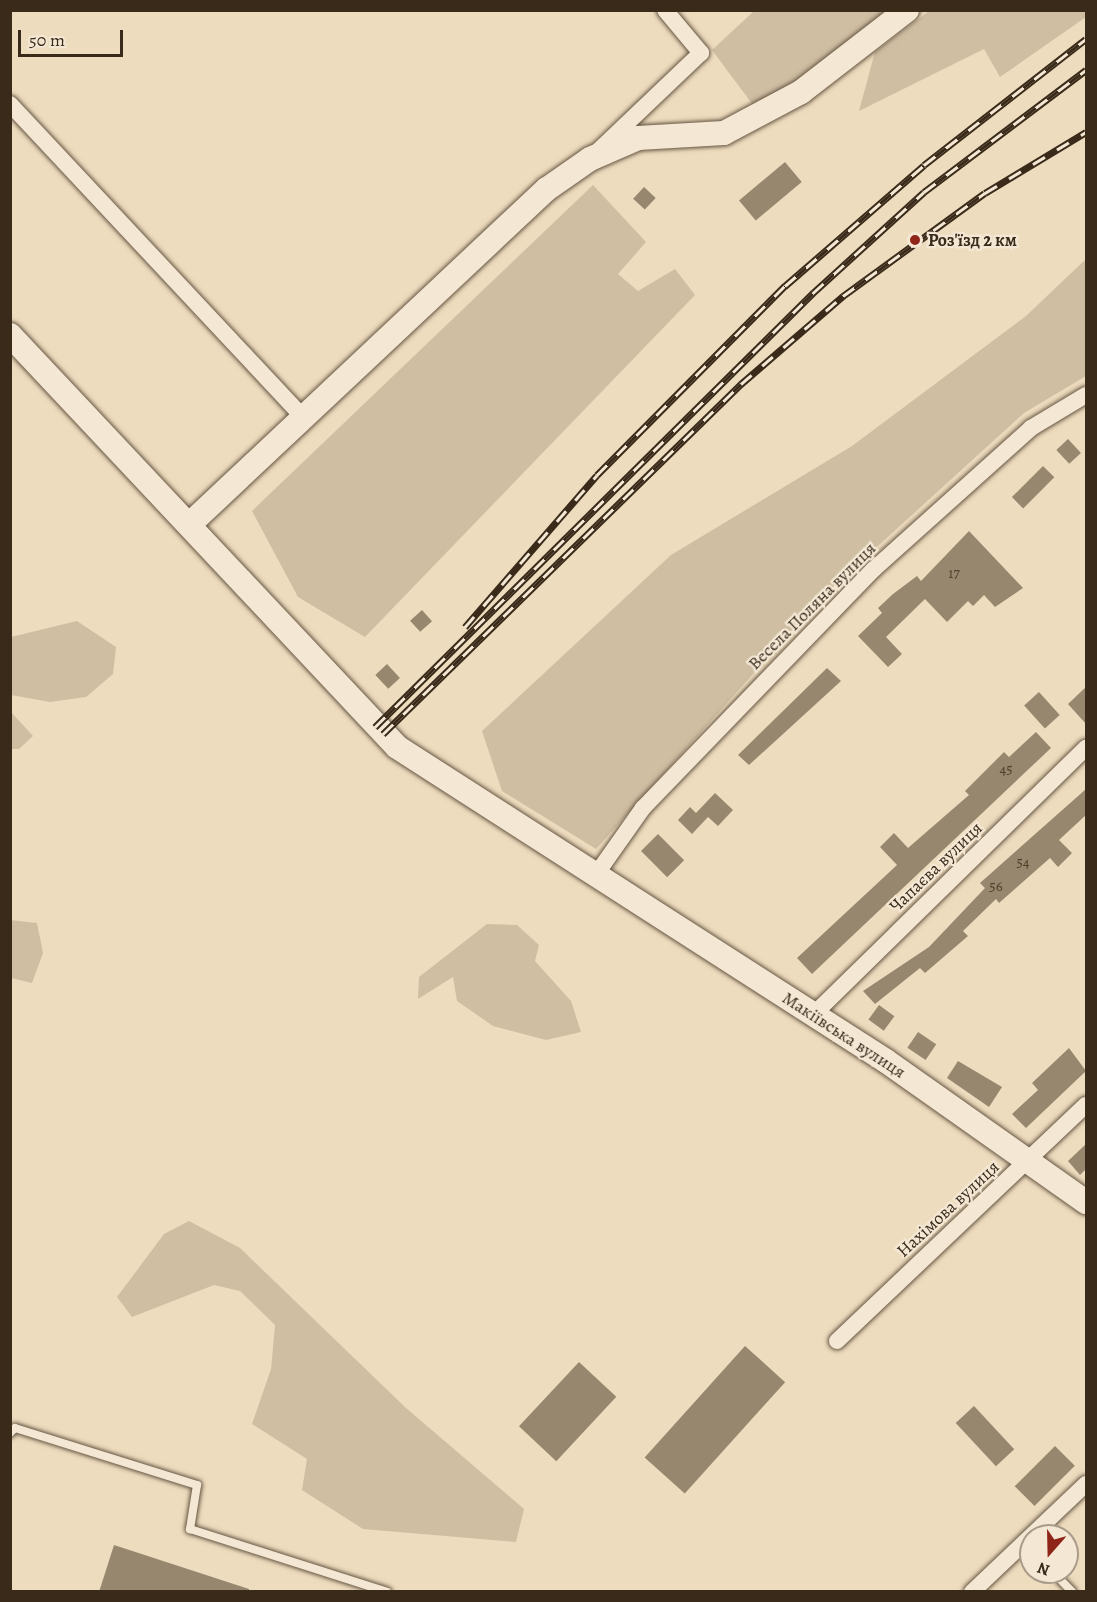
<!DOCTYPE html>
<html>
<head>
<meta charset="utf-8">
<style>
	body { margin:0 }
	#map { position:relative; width:1097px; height:1602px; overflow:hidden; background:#eedcbe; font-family:Alegreya,serif }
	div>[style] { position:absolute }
	.green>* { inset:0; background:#cfbea2 }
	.building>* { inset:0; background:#97876f; transform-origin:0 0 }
	.roads { filter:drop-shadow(0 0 2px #665643) drop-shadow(0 0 2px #665643) }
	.lane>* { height:8px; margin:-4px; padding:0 4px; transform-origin:4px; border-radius:4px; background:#f4e8d5 }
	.street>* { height:16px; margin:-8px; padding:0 8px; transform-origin:8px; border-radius:8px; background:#f4e8d5 }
	.secondary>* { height:24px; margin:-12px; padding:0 12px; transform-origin:12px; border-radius:12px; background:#f4e8d5 }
	.rail>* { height:7px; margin-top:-3.5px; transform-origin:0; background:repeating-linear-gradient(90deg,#f4e8d5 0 14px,#392a1a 0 28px); box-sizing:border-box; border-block:2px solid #392a1a }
	.dots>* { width:16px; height:16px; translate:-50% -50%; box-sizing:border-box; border:3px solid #f4e8d5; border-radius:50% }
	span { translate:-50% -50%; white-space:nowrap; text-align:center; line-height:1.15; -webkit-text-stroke:4.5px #f4e8d5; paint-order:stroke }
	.number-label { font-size:15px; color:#50412f }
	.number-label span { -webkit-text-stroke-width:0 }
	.poi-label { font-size:18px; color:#392a1a; font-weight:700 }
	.left { translate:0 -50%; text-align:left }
	.street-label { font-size:18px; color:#392a1a }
	.frame { position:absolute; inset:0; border:12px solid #392a1a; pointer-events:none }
	.north { position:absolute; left:1019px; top:1524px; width:60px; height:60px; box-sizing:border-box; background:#f4e8d5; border:2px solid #a99c8a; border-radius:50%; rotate:200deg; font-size:16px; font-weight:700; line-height:24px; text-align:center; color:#392a1a }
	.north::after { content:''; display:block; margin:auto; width:21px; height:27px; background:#8f2418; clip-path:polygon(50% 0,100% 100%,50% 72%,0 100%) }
	.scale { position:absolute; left:18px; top:30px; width:105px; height:27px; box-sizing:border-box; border:3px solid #392a1a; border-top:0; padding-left:8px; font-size:18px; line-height:21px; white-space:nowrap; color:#392a1a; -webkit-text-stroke:4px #f4e8d5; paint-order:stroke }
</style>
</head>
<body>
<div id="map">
	<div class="green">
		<i style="clip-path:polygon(754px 11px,897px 11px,801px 92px,753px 105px,712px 50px)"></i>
		<i style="clip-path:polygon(929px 11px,1086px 10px,1086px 17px,1000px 77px,984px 49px,859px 111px,875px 52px)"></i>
		<i style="clip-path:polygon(593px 185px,646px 242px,618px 274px,638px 291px,675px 269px,695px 295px,365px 637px,298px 597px,252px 511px)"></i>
		<i style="clip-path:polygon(1086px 259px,1086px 376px,1024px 413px,824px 595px,596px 849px,502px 791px,482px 731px,671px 555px,852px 446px,1026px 316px)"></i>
		<i style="clip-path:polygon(77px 621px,116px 647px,113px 674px,86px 697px,50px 702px,11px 695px,11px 637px)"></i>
		<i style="clip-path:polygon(10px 711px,33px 736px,19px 749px,11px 749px)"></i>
		<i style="clip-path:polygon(10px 920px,37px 923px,43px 953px,32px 983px,11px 978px)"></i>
		<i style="clip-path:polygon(487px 924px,517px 925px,539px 945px,535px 961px,571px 1001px,581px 1032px,546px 1040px,493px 1026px,457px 1001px,453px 977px,418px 999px,419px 977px)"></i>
		<i style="clip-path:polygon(189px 1221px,240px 1248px,406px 1408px,524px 1509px,516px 1542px,363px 1529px,302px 1490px,307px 1459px,252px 1424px,271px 1369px,275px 1325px,240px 1291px,214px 1285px,132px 1317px,117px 1297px,164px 1234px)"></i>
	</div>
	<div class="building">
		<i style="left:785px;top:162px;width:26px;height:60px;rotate:50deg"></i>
		<i style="left:644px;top:187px;width:16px;height:16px;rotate:43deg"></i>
		<i style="left:1068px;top:439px;width:19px;height:16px;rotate:47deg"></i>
		<i style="left:1043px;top:466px;width:16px;height:44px;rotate:45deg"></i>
		<i style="clip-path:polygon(969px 531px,1023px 588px,995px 607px,984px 595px,973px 606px,968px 601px,947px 622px,925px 599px,886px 637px,902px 654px,888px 667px,858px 636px,882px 613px,878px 608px,893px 594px,917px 576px,921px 581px)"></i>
		<i style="left:422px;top:610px;width:15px;height:16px;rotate:48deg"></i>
		<i style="left:387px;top:664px;width:19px;height:16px;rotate:47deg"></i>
		<i style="clip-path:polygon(827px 668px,841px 681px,749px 765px,738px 755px)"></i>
		<i style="clip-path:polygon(1086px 687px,1086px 724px,1068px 704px)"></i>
		<i style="left:1039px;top:692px;width:31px;height:20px;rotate:48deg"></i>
		<i style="clip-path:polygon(1036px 732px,1051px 748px,812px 974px,797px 958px,897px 865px,880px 847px,894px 833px,908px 848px,969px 795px,965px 791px,1004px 752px,1009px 757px)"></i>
		<i style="clip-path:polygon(1086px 789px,1086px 815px,1059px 840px,1072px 853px,1058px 867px,1050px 858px,999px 903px,996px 899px,963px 931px,968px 936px,925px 973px,920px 968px,875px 1004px,863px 991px,929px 947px,985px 888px,980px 883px)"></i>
		<i style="clip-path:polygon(715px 793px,733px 810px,718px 826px,708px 817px,692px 834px,678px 820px,690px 807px,696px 813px)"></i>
		<i style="left:658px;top:834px;width:37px;height:24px;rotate:45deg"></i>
		<i style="left:879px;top:1005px;width:19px;height:18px;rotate:36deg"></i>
		<i style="left:918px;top:1032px;width:22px;height:19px;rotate:34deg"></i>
		<i style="clip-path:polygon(1069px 1048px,1086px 1071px,1026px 1128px,1012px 1114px,1038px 1090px,1032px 1083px)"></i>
		<i style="clip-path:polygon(958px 1061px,1002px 1087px,989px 1107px,947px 1078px)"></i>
		<i style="clip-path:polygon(1086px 1144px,1086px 1169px,1080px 1175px,1068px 1161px)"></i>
		<i style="left:745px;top:1346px;width:54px;height:150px;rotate:42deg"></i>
		<i style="left:579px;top:1362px;width:51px;height:88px;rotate:43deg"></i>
		<i style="left:974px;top:1406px;width:59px;height:25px;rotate:47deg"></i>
		<i style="left:1055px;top:1446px;width:28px;height:57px;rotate:45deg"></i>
		<i style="clip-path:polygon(114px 1545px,249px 1589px,249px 1592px,99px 1592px)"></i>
	</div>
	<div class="roads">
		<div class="lane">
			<i style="left:10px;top:1433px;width:7px;rotate:-45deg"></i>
			<i style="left:15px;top:1428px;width:191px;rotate:17.4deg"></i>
			<i style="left:197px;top:1485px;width:45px;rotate:99deg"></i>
			<i style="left:190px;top:1529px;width:207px;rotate:17.7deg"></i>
			<i style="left:1053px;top:1572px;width:28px;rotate:46deg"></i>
		</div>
		<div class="street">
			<i style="left:10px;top:104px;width:430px;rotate:46.9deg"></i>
			<i style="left:599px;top:150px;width:141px;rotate:-43.6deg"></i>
			<i style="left:701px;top:53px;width:56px;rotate:-129.9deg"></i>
			<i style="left:595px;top:876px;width:83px;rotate:-54.8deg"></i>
			<i style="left:643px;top:808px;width:332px;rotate:-46deg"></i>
			<i style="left:874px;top:569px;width:211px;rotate:-41.9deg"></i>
			<i style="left:1031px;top:428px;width:64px;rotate:-31deg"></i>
			<i style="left:813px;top:1015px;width:382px;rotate:-44.4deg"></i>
			<i style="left:837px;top:1341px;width:343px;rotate:-43.5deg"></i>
			<i style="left:972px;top:1592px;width:157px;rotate:-43.5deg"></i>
		</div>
		<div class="secondary">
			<i style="left:10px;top:335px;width:565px;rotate:46.79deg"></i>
			<i style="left:397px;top:747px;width:581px;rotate:32.71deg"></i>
			<i style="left:886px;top:1061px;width:245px;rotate:35.2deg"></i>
			<i style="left:191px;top:523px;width:488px;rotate:-43.2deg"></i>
			<i style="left:547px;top:189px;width:52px;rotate:-34.9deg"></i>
			<i style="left:590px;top:159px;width:52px;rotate:-23.6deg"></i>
			<i style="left:638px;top:138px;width:86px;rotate:-3.3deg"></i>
			<i style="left:724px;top:133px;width:87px;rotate:-28deg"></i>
			<i style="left:801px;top:92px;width:134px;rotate:-37.7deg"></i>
		</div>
	</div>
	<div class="rail">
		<i style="left:465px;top:627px;width:201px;rotate:-49deg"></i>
		<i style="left:597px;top:475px;width:267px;rotate:-45.2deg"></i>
		<i style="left:785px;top:286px;width:184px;rotate:-41deg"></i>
		<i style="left:924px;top:165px;width:205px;rotate:-37.9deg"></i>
		<i style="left:375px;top:727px;width:617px;rotate:-44.74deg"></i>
		<i style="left:813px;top:293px;width:150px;rotate:-42.3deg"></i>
		<i style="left:924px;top:192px;width:203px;rotate:-37deg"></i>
		<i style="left:383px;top:734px;width:501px;rotate:-44.35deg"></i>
		<i style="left:741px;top:384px;width:135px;rotate:-40.8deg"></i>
		<i style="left:843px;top:296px;width:175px;rotate:-36deg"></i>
		<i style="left:985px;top:193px;width:118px;rotate:-31.1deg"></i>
	</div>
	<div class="dots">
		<i style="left:915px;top:240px;background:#8f2418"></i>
	</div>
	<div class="number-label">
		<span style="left:954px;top:574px">17</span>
		<span style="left:1006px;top:770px">45</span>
		<span style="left:1023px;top:863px">54</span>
		<span style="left:996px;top:887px">56</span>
	</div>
	<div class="poi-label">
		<span class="left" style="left:928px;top:240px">Роз'їзд 2 км</span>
	</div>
	<div class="street-label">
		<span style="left:812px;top:606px;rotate:-45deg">Весела Поляна вулиця</span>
		<span style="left:936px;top:867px;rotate:-44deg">Чапаєва вулиця</span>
		<span style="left:844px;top:1035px;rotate:33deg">Макіївська вулиця</span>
		<span style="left:948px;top:1209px;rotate:-43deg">Нахімова вулиця</span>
	</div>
	<div class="frame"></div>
	<div class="north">N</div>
	<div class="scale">50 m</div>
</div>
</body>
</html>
